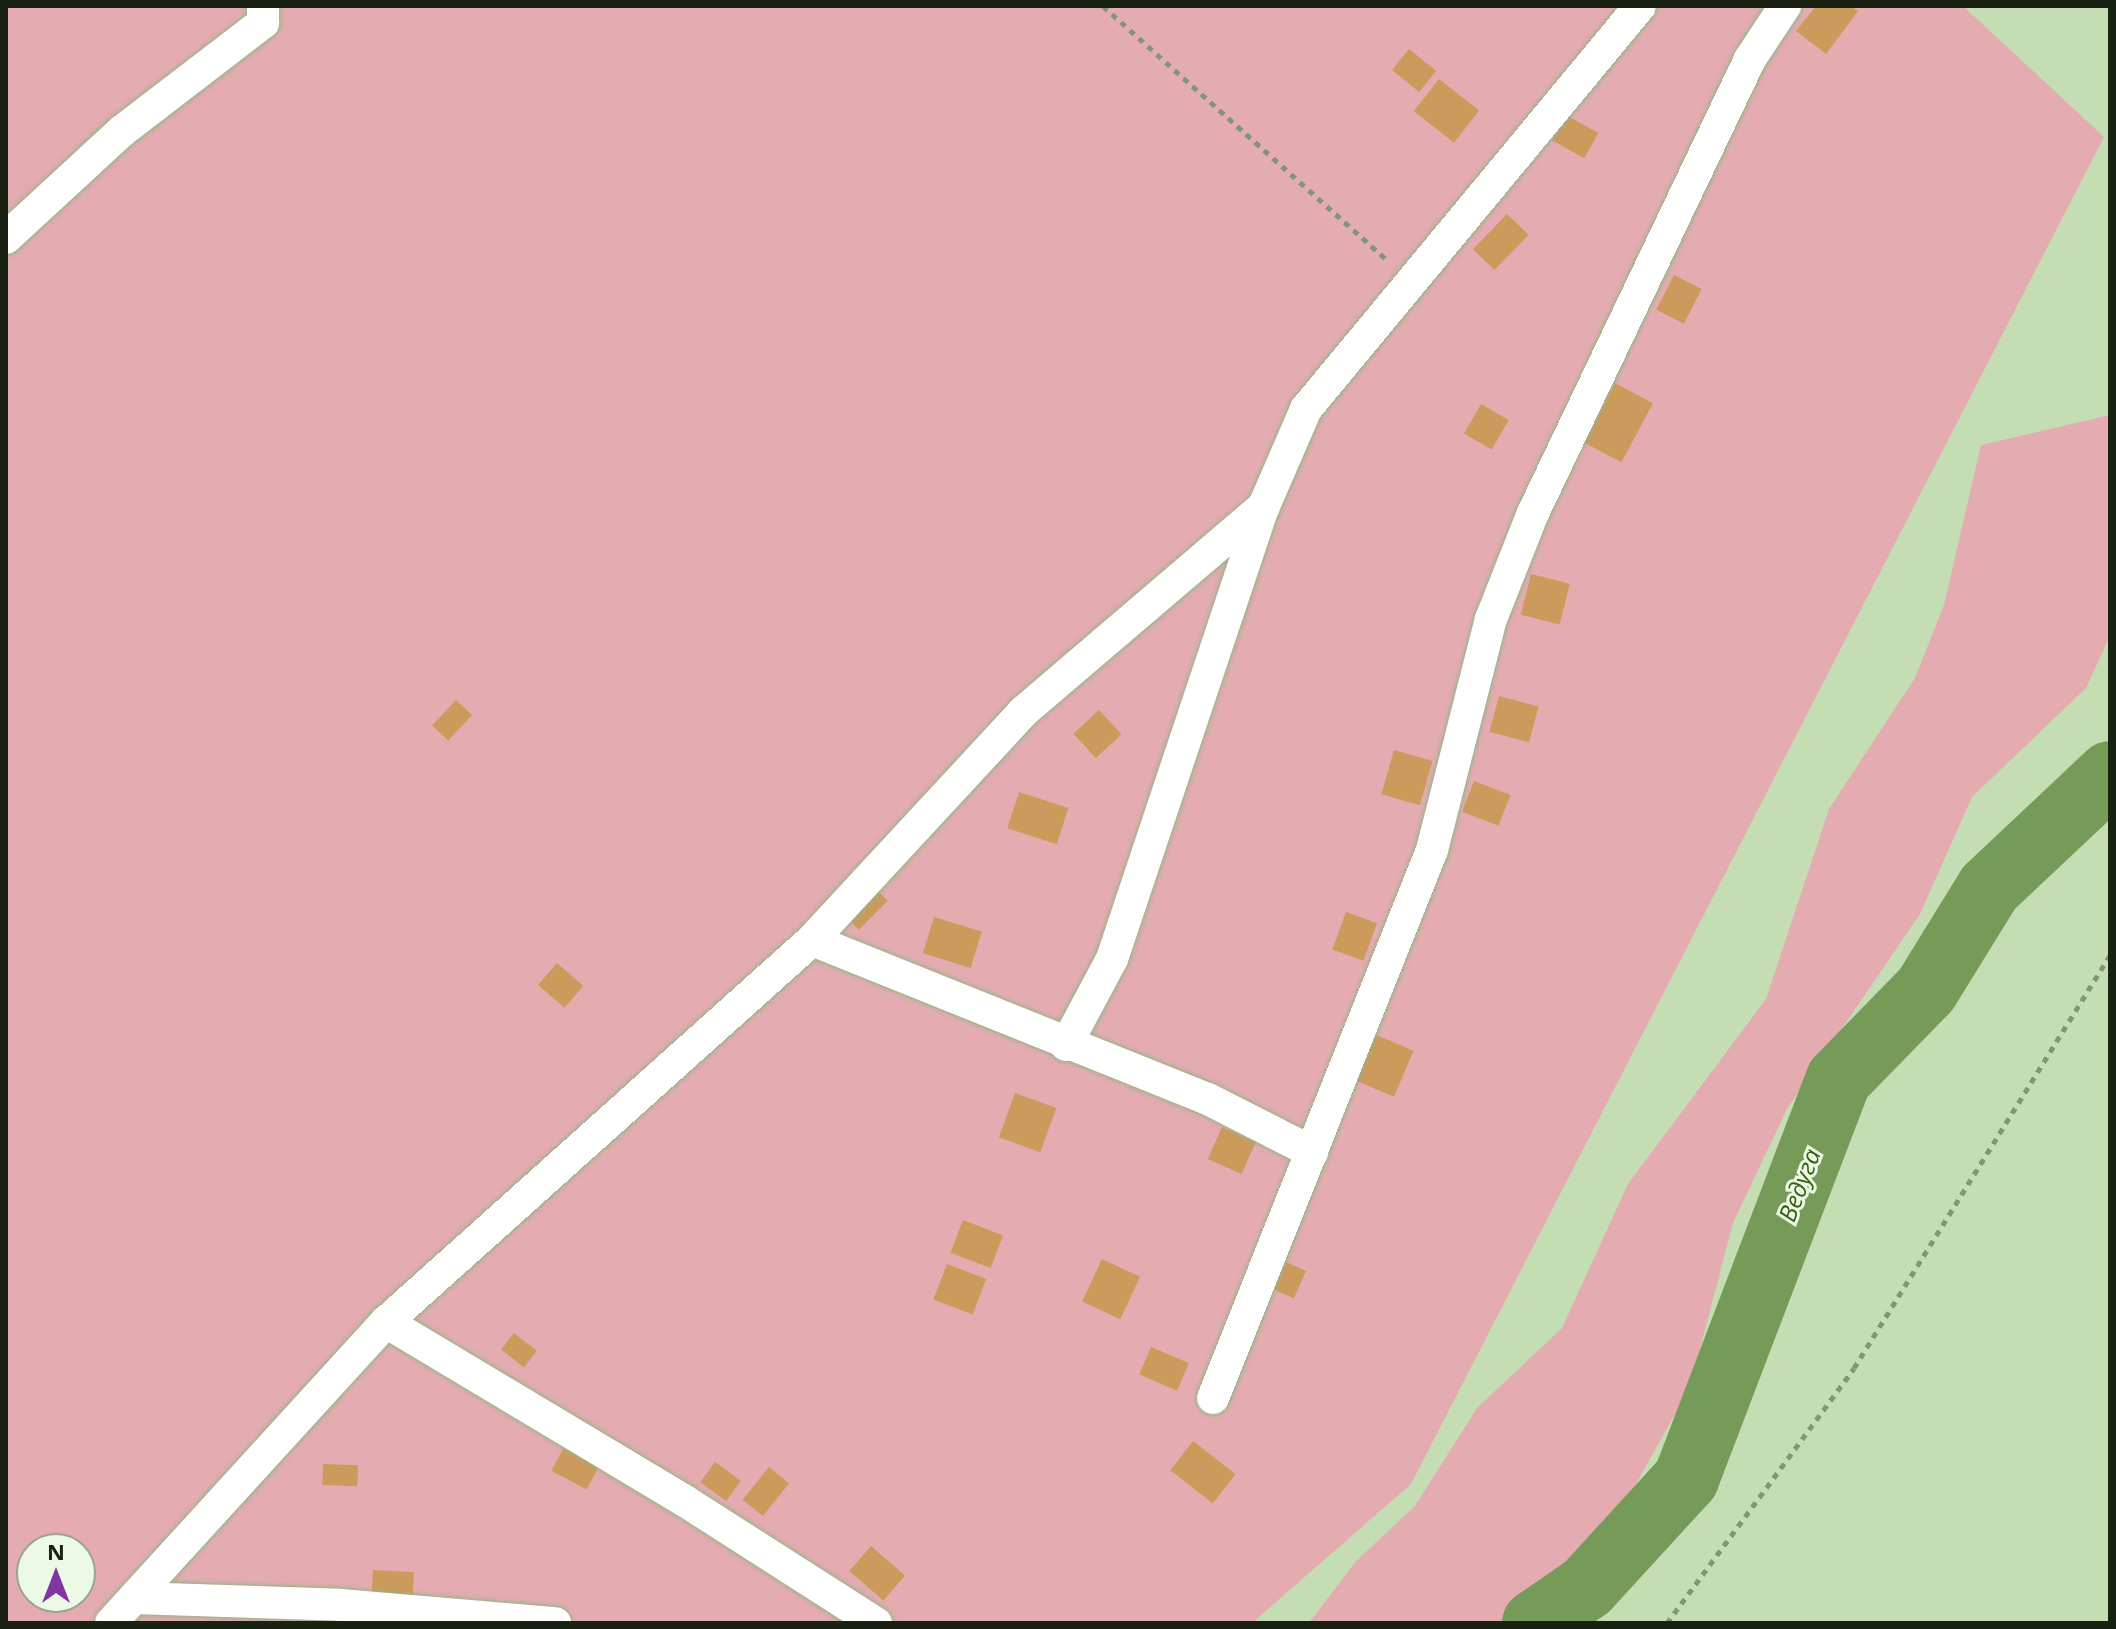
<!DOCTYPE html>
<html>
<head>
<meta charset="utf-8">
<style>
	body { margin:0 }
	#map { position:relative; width:2116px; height:1629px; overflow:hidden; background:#c4ddb2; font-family:"Open Sans",sans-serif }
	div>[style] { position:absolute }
	.green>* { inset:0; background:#e4acb1 }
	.river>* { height:66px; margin:-33px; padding:0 33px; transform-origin:33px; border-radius:33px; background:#769b59 }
	.building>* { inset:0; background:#cc9a5a; transform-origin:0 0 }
	.path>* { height:5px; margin-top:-2.5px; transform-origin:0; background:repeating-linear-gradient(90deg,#829574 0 6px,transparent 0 12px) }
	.roads { filter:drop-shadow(0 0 2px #9ab289) drop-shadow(0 0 2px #9ab289) }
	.minor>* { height:32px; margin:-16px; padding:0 16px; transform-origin:16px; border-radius:16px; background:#fff }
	span { translate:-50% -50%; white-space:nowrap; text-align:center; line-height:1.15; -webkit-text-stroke:6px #ecf9e4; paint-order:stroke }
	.water-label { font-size:24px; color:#385b15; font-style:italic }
	.frame { position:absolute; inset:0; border:8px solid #192212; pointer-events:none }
	.north { position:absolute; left:16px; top:1533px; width:80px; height:80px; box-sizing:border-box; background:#ecf9e4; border:2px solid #98a390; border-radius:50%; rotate:0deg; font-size:22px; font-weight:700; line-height:32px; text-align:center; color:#192212 }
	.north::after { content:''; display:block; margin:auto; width:28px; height:36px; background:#8134a6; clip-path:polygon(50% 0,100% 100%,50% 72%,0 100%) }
</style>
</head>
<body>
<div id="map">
	<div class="green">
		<i style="clip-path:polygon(evenodd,6px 6px,1963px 6px,2104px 137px,1411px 1484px,1252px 1623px,6px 1623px,6px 6px,32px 1549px,80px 1549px,80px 1597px,32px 1597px,32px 1549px)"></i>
		<i style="clip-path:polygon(2110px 415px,2110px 636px,2086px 688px,1972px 797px,1920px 914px,1787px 1109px,1733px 1223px,1690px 1387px,1565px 1612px,1556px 1623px,1309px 1623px,1356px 1561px,1415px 1506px,1477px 1408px,1562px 1328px,1628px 1184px,1766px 999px,1829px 809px,1915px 678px,1944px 605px,1981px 445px)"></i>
	</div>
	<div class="river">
		<i style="left:1535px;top:1623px;width:63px;rotate:-34.7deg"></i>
		<i style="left:1587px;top:1587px;width:147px;rotate:-47.5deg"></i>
		<i style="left:1686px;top:1479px;width:428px;rotate:-69.1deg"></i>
		<i style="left:1839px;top:1079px;width:124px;rotate:-45.7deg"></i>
		<i style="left:1926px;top:990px;width:120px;rotate:-58.3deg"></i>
		<i style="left:1989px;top:888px;width:166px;rotate:-43.3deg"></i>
	</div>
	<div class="building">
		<i style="clip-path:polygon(1816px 6px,1851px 6px,1858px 11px,1826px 54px,1796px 31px)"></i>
		<i style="left:1409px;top:49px;width:35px;height:27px;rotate:39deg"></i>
		<i style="left:1439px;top:79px;width:51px;height:41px;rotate:38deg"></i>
		<i style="left:1566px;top:115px;width:37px;height:29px;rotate:29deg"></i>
		<i style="left:1507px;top:214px;width:30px;height:49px;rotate:44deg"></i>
		<i style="left:1674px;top:275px;width:31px;height:39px;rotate:27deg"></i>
		<i style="left:1615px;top:383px;width:43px;height:67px;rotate:28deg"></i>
		<i style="left:1481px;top:404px;width:32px;height:34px;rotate:30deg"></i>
		<i style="left:1531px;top:574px;width:40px;height:42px;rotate:14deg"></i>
		<i style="left:1499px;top:696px;width:41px;height:37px;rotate:15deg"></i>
		<i style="left:456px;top:700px;width:22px;height:35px;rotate:43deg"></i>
		<i style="left:1099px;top:710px;width:33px;height:35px;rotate:47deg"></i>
		<i style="left:1394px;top:750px;width:40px;height:46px;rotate:16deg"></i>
		<i style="left:1474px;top:781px;width:39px;height:33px;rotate:21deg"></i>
		<i style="left:1019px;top:792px;width:52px;height:38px;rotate:18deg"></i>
		<i style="left:875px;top:888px;width:18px;height:41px;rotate:45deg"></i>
		<i style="left:1346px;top:912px;width:33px;height:40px;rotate:20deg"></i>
		<i style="left:934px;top:917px;width:50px;height:38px;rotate:17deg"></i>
		<i style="left:557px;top:963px;width:35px;height:29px;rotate:41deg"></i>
		<i style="left:1374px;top:1034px;width:43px;height:50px;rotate:23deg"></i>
		<i style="left:1015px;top:1093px;width:44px;height:47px;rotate:20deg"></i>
		<i style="left:1222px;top:1127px;width:37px;height:35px;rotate:24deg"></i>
		<i style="left:963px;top:1220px;width:43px;height:35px;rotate:21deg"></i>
		<i style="left:1102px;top:1259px;width:42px;height:47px;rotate:25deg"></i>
		<i style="left:1286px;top:1262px;width:22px;height:30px;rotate:24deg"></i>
		<i style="left:947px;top:1264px;width:42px;height:38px;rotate:21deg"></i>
		<i style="left:514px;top:1333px;width:29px;height:21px;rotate:38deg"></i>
		<i style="left:1151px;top:1347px;width:41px;height:30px;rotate:23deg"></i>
		<i style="left:1193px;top:1441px;width:54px;height:37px;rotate:38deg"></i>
		<i style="left:564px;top:1447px;width:40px;height:27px;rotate:28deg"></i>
		<i style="left:715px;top:1462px;width:32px;height:25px;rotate:36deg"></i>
		<i style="left:323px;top:1464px;width:35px;height:21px;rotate:2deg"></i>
		<i style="left:769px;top:1467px;width:26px;height:42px;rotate:39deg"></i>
		<i style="left:871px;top:1546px;width:45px;height:33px;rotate:41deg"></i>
		<i style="left:373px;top:1570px;width:41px;height:23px;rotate:3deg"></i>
	</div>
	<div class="path">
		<i style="left:1103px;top:6px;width:382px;rotate:41.8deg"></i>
		<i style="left:1667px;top:1623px;width:316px;rotate:-53.7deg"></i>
		<i style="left:1854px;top:1368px;width:486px;rotate:-58.2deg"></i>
	</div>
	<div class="roads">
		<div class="minor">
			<i style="left:6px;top:238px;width:158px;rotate:-42.7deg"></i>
			<i style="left:122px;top:131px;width:178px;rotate:-37.5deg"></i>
			<i style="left:263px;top:23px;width:17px;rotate:-90deg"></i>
			<i style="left:812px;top:940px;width:427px;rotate:21.9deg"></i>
			<i style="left:1208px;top:1099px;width:117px;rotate:27deg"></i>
			<i style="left:1066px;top:1045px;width:98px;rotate:-61.9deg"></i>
			<i style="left:1112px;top:959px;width:478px;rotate:-71.5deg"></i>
			<i style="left:1264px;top:506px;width:106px;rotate:-66.6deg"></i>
			<i style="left:1306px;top:409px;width:523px;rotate:-50.35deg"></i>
			<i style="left:386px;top:1322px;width:348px;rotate:30.9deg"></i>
			<i style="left:685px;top:1501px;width:227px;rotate:32.6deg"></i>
			<i style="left:1213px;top:1398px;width:590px;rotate:-68.22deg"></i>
			<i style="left:1432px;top:850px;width:238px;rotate:-75.7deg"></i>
			<i style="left:1491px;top:619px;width:114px;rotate:-68.4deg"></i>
			<i style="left:1533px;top:513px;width:503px;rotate:-64.45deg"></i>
			<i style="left:1750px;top:59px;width:64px;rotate:-56.6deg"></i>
			<i style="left:134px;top:1598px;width:206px;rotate:1.9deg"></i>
			<i style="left:340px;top:1605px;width:216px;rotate:4.8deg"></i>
			<i style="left:111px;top:1623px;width:408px;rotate:-47.6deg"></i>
			<i style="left:386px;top:1322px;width:572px;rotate:-41.88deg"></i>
			<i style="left:812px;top:940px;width:311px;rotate:-47.2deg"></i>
			<i style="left:1023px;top:712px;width:317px;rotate:-40.5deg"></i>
		</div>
	</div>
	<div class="water-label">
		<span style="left:1799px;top:1185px;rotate:-69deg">Ведуга</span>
	</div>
	<div class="frame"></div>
	<div class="north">N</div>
</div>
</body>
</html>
